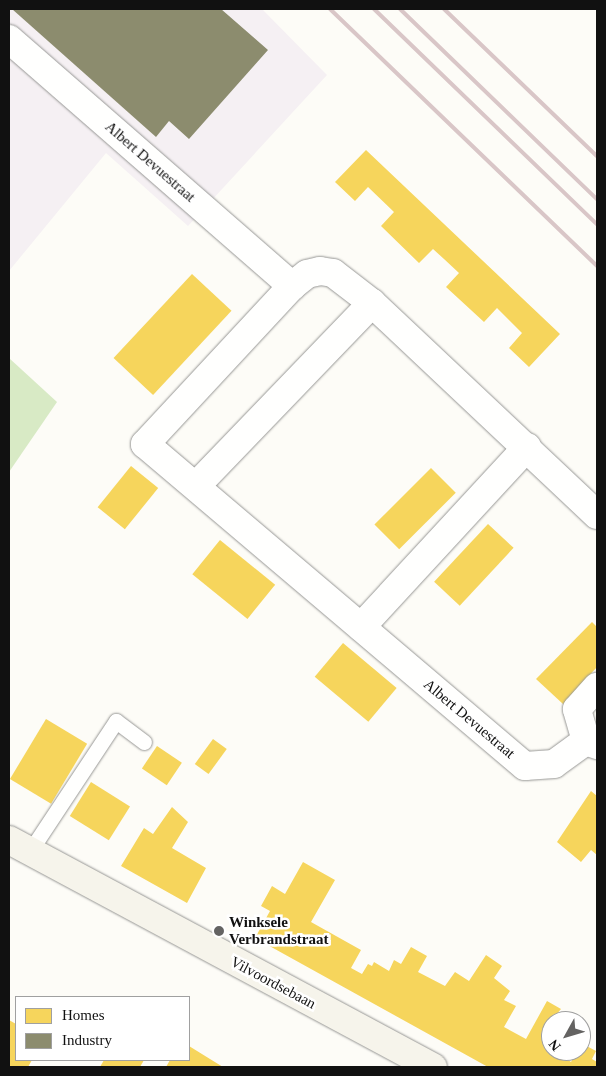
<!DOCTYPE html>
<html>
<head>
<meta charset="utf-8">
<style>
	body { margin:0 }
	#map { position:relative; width:606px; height:1076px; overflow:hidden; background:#fdfcf7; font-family:"Times New Roman",serif }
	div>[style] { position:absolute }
	.industrial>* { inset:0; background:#f5f0f3 }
	.forest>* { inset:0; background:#d8eac5 }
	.homes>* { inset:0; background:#f6d55c; transform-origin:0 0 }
	.industry>* { inset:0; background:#8c8c6e }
	.roads { filter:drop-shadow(0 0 1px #979795) drop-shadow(0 0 1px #979795) }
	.lane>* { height:15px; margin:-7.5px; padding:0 7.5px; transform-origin:7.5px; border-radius:7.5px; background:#fffffe }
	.street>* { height:28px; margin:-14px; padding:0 14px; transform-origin:14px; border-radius:14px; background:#fffffe }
	.secondary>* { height:28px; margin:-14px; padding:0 14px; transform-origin:14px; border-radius:14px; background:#f6f4eb }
	.rail>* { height:4px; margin:-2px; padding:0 2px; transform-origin:2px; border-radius:2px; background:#d9c6c7 }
	.dots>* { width:14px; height:14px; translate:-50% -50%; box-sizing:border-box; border:2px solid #fff; border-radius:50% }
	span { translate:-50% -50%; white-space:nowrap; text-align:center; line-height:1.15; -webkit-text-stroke:5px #fff; paint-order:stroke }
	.street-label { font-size:15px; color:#111 }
	.poi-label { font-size:15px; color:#111; font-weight:700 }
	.left { translate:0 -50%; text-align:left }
	.frame { position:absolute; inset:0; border:10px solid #111; pointer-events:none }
	.legend { position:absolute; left:15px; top:996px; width:175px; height:65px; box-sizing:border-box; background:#fff; border:1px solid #a0a0a0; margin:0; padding:6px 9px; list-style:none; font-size:15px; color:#111 }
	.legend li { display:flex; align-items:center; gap:10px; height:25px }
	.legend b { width:25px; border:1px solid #a0a0a0 }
	.north { position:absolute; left:541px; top:1011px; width:50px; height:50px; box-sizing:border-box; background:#fff; border:1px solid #a0a0a0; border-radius:50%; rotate:231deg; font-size:14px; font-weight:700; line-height:20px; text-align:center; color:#111 }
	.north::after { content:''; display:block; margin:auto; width:18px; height:22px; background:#646362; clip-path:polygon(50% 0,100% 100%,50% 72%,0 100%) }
</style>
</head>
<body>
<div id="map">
	<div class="industrial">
		<i style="clip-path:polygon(9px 9px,262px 9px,327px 75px,188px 226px,106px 153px,9px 271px)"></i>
	</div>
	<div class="forest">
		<i style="clip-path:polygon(9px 358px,57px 402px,9px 472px)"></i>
	</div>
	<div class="homes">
		<i style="clip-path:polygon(366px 150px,560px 334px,529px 367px,509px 348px,522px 333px,497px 308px,484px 322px,446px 287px,459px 273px,444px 259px,433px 249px,419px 263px,381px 226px,394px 212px,368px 187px,355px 201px,335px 182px)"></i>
		<i style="left:192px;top:274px;width:54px;height:115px;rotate:43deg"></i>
		<i style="left:131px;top:466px;width:35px;height:53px;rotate:39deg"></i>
		<i style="left:431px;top:468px;width:35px;height:80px;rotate:45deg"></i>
		<i style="left:488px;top:524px;width:35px;height:79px;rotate:43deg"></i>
		<i style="left:220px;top:540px;width:71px;height:44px;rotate:39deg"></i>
		<i style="clip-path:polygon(592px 622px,597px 627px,597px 667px,563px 704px,536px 679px)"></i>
		<i style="left:343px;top:643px;width:70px;height:44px;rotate:40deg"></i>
		<i style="left:46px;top:719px;width:48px;height:70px;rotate:31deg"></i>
		<i style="left:213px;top:739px;width:17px;height:31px;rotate:36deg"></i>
		<i style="left:157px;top:746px;width:30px;height:27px;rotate:34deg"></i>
		<i style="left:91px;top:782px;width:46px;height:40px;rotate:32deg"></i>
		<i style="clip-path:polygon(591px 791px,597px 796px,597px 855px,591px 850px,581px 862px,557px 842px)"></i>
		<i style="clip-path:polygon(172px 807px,188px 822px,172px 848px,206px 868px,187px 903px,121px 866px,144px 828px,153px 834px)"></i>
		<i style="clip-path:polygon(303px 862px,335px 880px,311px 922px,361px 950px,351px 968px,362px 974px,368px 964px,372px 966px,374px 962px,389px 971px,394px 960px,401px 964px,411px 947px,427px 956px,418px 972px,445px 986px,455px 972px,469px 981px,486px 955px,502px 966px,494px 978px,510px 991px,504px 1000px,516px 1006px,504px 1027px,526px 1039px,547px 1001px,561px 1009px,551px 1021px,551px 1051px,570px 1054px,567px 1059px,571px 1062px,577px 1051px,581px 1051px,581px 1043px,596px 1051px,592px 1059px,597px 1062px,597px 1067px,488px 1067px,255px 938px,270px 911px,261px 906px,272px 886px,285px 894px)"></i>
		<i style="clip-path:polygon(9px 1020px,16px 1024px,16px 1060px,32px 1060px,28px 1067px,9px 1067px)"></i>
		<i style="clip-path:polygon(189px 1046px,210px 1059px,223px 1067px,166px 1067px,170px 1060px,189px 1060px)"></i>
		<i style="clip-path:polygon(104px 1060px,144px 1060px,140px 1067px,100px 1067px)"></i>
	</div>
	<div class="industry">
		<i style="clip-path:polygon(12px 9px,221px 9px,268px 50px,189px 139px,169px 121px,156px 137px)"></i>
	</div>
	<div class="roads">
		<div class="lane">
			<i style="left:30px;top:851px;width:156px;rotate:-56.5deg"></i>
			<i style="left:116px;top:721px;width:35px;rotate:37deg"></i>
		</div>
		<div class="street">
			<i style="left:9px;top:39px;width:376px;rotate:41.1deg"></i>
			<i style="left:196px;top:486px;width:254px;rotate:-46.1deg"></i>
			<i style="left:597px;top:515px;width:309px;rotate:-136.7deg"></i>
			<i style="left:372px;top:303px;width:49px;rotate:-142.4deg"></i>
			<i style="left:333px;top:273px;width:13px;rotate:-171deg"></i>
			<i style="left:320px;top:271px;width:13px;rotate:167deg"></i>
			<i style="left:307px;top:274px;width:19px;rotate:141deg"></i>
			<i style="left:292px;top:286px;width:216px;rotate:132.9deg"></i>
			<i style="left:145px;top:444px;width:498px;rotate:40.3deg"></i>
			<i style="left:525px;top:766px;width:29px;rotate:-4deg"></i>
			<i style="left:554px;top:764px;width:39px;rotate:-36deg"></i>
			<i style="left:586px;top:741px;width:12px;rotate:20deg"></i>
			<i style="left:361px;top:627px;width:245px;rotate:-47.3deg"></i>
			<i style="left:586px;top:741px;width:33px;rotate:-106deg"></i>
			<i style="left:577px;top:709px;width:30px;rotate:-48deg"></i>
		</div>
		<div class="secondary">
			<i style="left:9px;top:840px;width:481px;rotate:28.2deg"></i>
		</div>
	</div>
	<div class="rail">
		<i style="left:330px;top:9px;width:371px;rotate:43.9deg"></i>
		<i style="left:374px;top:9px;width:310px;rotate:44deg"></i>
		<i style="left:400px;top:9px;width:274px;rotate:44deg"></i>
		<i style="left:444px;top:9px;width:212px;rotate:43.9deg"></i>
	</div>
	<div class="dots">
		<i style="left:219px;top:931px;background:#646362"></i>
	</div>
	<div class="street-label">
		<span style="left:150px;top:162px;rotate:41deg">Albert Devuestraat</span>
		<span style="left:469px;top:719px;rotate:40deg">Albert Devuestraat</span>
		<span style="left:273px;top:983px;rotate:28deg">Vilvoordsebaan</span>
	</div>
	<div class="poi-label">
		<span class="left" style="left:229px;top:931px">Winksele<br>Verbrandstraat</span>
	</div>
	<div class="frame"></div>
	<ul class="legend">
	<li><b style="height:14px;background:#f6d55c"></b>Homes</li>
	<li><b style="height:14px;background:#8c8c6e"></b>Industry</li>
	</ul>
	<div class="north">N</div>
</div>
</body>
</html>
